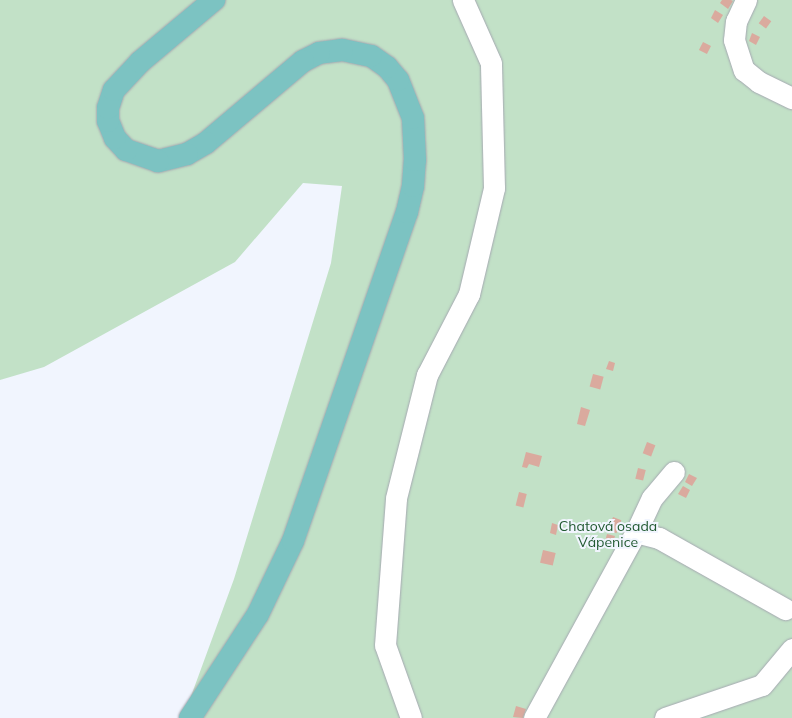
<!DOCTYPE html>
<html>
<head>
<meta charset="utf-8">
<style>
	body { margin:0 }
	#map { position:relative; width:792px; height:718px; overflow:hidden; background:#f1f5fe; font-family:Mulish,sans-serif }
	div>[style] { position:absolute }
	.green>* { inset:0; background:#c2e1c7 }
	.building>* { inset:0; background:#daaa9e; transform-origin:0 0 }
	.roads { filter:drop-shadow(0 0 1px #a5a8b1) drop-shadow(0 0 1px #a5a8b1) }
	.minor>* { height:21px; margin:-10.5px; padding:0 10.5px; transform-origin:10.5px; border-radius:10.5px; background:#fff }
	.major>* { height:22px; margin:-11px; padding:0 11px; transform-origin:11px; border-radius:11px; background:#7cc3c2 }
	span { translate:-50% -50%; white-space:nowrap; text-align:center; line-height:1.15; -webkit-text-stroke:4px #f1f5fe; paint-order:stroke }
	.park-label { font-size:14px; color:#215931 }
</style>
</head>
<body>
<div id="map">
	<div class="green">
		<i style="clip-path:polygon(0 0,792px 0,792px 718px,183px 718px,234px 579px,331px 263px,342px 186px,303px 183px,235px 262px,44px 367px,0 380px)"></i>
	</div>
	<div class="building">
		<i style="clip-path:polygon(722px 0,731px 0,733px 1px,728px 9px,720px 3px)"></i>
		<i style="clip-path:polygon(715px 10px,723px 15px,718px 23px,711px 18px)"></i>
		<i style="left:764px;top:16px;width:9px;height:9px;rotate:36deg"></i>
		<i style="clip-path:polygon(752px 33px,760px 37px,756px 45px,749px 41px)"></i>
		<i style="left:703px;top:42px;width:9px;height:9px;rotate:27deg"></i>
		<i style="clip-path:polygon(609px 361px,615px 363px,613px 371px,606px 369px)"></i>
		<i style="left:593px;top:374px;width:11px;height:13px;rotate:15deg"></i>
		<i style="clip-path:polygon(581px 407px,590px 410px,585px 426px,577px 424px)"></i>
		<i style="left:647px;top:442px;width:9px;height:12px;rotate:21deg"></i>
		<i style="clip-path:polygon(526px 452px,542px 456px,539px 467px,529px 464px,527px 468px,522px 467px)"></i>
		<i style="left:638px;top:468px;width:8px;height:11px;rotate:14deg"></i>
		<i style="clip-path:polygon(689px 474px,697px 478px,692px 486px,685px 482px)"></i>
		<i style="clip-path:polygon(683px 486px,690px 490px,686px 498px,678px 494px)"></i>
		<i style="left:519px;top:492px;width:8px;height:14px;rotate:14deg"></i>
		<i style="left:613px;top:517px;width:9px;height:14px;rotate:21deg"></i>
		<i style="clip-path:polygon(552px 523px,558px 525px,556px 535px,550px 533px)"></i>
		<i style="clip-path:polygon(607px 534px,615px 536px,611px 548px,604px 545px)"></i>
		<i style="left:543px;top:550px;width:13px;height:13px;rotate:13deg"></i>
		<i style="clip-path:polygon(516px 706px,526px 709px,523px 718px,513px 717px)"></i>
	</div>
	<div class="roads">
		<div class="minor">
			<i style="left:746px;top:0;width:23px;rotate:115deg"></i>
			<i style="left:736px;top:21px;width:19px;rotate:96deg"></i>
			<i style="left:734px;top:40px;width:32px;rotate:72deg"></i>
			<i style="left:744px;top:70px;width:19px;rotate:39deg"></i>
			<i style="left:759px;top:82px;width:37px;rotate:26deg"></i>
			<i style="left:636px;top:532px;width:38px;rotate:-65deg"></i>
			<i style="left:652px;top:498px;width:34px;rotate:-50deg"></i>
			<i style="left:411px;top:718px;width:77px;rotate:-109.6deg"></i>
			<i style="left:385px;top:645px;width:147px;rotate:-85.7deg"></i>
			<i style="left:396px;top:498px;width:127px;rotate:-75.9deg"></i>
			<i style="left:427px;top:375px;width:91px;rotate:-62.6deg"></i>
			<i style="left:469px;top:294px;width:109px;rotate:-76.7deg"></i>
			<i style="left:494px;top:188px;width:125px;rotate:-91.4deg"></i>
			<i style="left:491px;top:63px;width:69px;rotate:-114deg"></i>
			<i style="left:534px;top:718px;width:212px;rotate:-61.3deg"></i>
			<i style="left:636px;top:532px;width:24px;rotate:15deg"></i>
			<i style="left:659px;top:538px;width:145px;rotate:29.4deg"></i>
			<i style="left:665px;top:718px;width:102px;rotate:-18.8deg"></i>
			<i style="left:762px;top:685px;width:47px;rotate:-50.2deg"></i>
		</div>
		<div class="major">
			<i style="left:190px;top:718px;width:124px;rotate:-56.8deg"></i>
			<i style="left:258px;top:614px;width:81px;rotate:-64.4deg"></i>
			<i style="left:293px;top:541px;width:348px;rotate:-70.9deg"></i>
			<i style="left:407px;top:212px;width:27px;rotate:-77deg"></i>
			<i style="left:413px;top:186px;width:26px;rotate:-86deg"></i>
			<i style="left:415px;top:160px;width:42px;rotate:-92.7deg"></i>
			<i style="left:413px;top:118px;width:41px;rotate:-111.5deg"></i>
			<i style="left:398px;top:80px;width:17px;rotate:-130deg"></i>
			<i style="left:387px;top:67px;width:19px;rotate:-145deg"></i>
			<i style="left:371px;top:56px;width:30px;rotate:-168deg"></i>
			<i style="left:342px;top:50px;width:23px;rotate:173deg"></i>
			<i style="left:319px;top:53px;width:18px;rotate:153deg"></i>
			<i style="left:303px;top:61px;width:127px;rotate:139.8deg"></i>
			<i style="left:206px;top:143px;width:22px;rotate:150deg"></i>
			<i style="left:187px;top:154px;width:30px;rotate:166deg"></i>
			<i style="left:158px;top:161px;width:34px;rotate:-161deg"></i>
			<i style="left:126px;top:150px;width:16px;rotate:-133deg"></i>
			<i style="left:115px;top:138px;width:18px;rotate:-112deg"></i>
			<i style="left:108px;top:121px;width:13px;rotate:-90deg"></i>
			<i style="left:108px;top:108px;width:19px;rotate:-72deg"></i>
			<i style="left:114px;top:90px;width:38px;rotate:-47deg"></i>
			<i style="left:140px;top:62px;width:97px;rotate:-40deg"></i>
		</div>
	</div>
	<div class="park-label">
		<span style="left:608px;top:534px">Chatová osada<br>Vápenice</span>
	</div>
</div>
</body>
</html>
